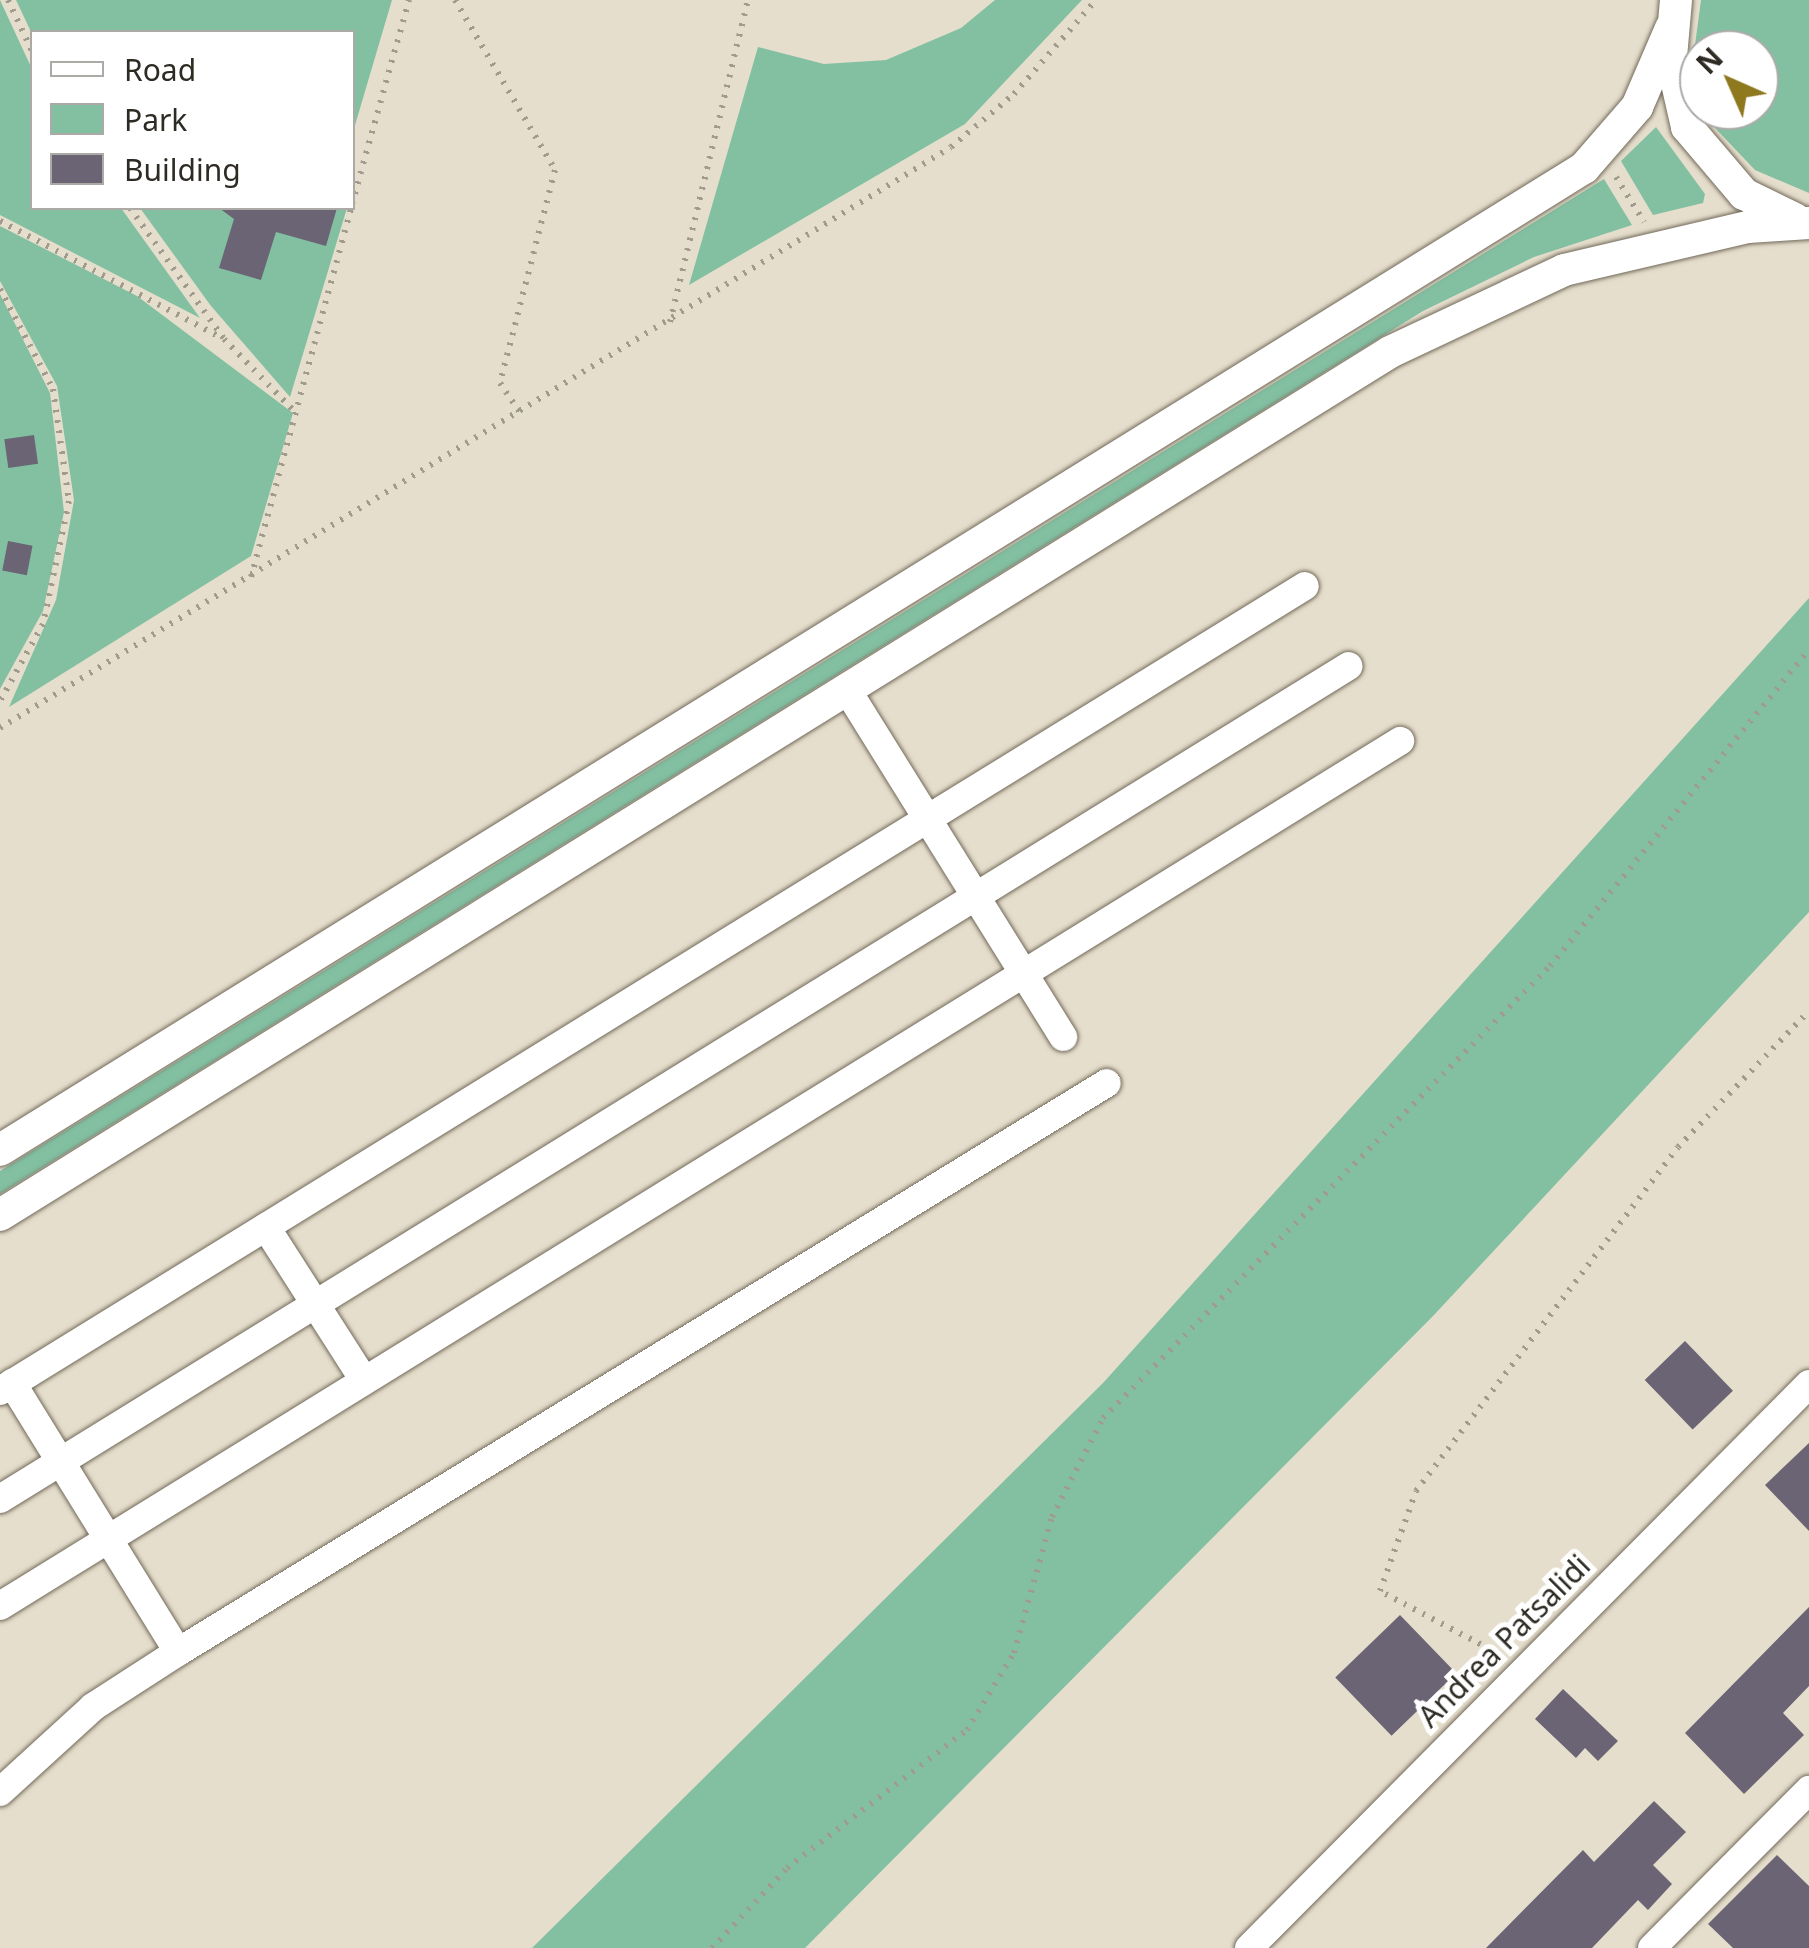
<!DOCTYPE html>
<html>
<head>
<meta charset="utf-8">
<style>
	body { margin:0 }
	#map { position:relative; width:1809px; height:1948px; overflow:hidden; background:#e6decc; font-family:"Noto Sans",sans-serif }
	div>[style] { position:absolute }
	.green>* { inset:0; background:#83c0a2 }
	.building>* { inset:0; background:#6a6474; transform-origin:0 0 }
	.path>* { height:6px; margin-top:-3px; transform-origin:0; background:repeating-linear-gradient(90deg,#a19b8d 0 2.5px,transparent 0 10.5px) }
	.roads { filter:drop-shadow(0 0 2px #71695a) drop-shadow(0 0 2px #71695a) }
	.minor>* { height:28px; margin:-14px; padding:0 14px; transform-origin:14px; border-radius:14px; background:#fff }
	.tertiary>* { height:32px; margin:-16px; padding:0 16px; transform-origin:16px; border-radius:16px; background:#fff }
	span { translate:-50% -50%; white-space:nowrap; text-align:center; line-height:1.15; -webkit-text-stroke:10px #fff; paint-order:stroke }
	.street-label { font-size:30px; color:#2e2b24 }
	.legend { position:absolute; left:30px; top:30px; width:325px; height:180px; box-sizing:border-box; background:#fff; border:2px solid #abaaa7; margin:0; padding:12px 18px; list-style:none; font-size:30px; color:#2e2b24 }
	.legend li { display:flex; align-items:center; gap:20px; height:50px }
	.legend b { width:50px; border:2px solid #abaaa7 }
	.north { position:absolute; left:1679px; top:30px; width:100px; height:100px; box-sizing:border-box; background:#fff; border:2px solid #abaaa7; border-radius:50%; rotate:315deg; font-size:28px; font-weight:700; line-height:40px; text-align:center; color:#2e2b24 }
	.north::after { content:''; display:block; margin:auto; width:35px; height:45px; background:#8e791f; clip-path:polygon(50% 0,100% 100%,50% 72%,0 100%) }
</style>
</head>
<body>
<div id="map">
	<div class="green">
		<i style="clip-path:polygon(0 0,32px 69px,32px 208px,121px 208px,200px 318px,0 215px)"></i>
		<i style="clip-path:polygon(16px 0,392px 0,353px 132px,352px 32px,32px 34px)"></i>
		<i style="clip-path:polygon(995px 0,1082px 0,965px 124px,689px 285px,758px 47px,824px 64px,886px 60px,961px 28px)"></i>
		<i style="clip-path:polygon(1701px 0,1809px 0,1809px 193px,1755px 170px,1716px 129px,1706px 110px,1759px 110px,1759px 50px,1699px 50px,1699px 95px,1693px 60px)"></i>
		<i style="clip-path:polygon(1656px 127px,1705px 194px,1703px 203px,1653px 215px,1621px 161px)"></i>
		<i style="clip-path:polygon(1604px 179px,1632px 225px,1534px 257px,1423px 311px,0 1194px,0 1171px)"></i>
		<i style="clip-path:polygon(140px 208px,347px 208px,290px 397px,211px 306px)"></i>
		<i style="clip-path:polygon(0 226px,137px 296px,293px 413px,251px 556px,9px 707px,56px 600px,74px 500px,57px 386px,0 281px)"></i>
		<i style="clip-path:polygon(0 294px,50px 393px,64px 512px,43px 611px,0 689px)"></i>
		<i style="clip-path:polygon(1809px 598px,1809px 912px,1434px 1315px,805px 1948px,532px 1948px,1103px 1383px)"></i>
	</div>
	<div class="building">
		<i style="clip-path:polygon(219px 208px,337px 208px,326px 246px,276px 232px,261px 280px,219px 268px,234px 219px)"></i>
		<i style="left:34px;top:435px;width:29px;height:30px;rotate:82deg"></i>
		<i style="left:8px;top:541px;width:25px;height:30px;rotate:11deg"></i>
		<i style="left:1685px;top:1341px;width:69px;height:56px;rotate:46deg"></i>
		<i style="clip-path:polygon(1809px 1443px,1809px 1531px,1765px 1485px)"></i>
		<i style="clip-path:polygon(1809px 1607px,1809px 1686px,1783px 1713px,1804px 1735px,1744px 1794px,1685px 1733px)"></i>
		<i style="left:1400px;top:1615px;width:81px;height:90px;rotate:46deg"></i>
		<i style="clip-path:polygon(1563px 1689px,1618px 1741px,1598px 1761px,1585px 1748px,1576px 1758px,1535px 1719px)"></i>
		<i style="clip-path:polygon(1654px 1801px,1686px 1832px,1653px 1865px,1672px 1884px,1648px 1910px,1638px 1900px,1592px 1948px,1486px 1948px,1583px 1850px,1594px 1862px)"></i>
		<i style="clip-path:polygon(1777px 1855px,1809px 1886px,1809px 1948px,1733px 1948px,1708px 1924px)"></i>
	</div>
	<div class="path">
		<i style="left:8px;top:0;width:56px;rotate:64.8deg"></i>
		<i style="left:455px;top:0;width:197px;rotate:59.5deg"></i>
		<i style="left:555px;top:170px;width:220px;rotate:104.5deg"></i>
		<i style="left:500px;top:383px;width:37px;rotate:56deg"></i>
		<i style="left:1616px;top:177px;width:53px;rotate:58.1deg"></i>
		<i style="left:352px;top:204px;width:212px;rotate:-74.4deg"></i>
		<i style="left:130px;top:208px;width:161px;rotate:54.3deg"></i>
		<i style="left:224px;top:339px;width:102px;rotate:45.8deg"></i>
		<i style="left:0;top:221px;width:246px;rotate:27.8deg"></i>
		<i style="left:0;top:289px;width:113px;rotate:62.1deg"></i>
		<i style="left:53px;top:389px;width:113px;rotate:81.9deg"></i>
		<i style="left:69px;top:501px;width:126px;rotate:101.9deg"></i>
		<i style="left:43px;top:624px;width:88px;rotate:119.2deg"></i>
		<i style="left:670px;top:322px;width:331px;rotate:-76.4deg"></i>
		<i style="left:251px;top:577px;width:382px;rotate:-74.8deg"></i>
		<i style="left:0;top:728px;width:1114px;rotate:-31.42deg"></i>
		<i style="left:951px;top:147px;width:82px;rotate:-40.1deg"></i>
		<i style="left:1014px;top:94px;width:125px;rotate:-48.9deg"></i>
		<i style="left:1499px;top:1654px;width:135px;rotate:-152.1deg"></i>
		<i style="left:1380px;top:1591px;width:106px;rotate:-70.2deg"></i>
		<i style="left:1416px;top:1491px;width:432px;rotate:-52.7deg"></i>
		<i style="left:1678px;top:1147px;width:189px;rotate:-46.1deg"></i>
		<i style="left:712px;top:1948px;width:110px;rotate:-46.8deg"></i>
		<i style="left:787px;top:1868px;width:227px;rotate:-37.5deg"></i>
		<i style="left:967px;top:1730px;width:90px;rotate:-58.6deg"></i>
		<i style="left:1014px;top:1653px;width:141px;rotate:-74.4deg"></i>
		<i style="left:1052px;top:1517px;width:111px;rotate:-62.7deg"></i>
		<i style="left:1103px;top:1418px;width:636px;rotate:-45.32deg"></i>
		<i style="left:1550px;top:966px;width:409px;rotate:-50.7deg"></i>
	</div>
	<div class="roads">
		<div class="minor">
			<i style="left:846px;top:688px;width:411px;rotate:58.1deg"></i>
			<i style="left:266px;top:1227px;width:182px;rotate:57.4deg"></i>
			<i style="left:12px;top:1383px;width:316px;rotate:58.3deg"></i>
			<i style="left:0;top:1391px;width:1533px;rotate:-31.67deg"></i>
			<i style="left:0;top:1499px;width:1585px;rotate:-31.7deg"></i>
			<i style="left:0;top:1606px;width:1646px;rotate:-31.71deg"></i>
			<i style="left:0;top:1792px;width:126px;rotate:-42.4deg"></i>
			<i style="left:93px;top:1707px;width:101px;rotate:-32.9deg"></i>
			<i style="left:178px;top:1652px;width:1089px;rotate:-31.49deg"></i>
			<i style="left:1249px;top:1948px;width:795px;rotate:-45.2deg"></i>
			<i style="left:1652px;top:1948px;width:223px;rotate:-45.2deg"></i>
		</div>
		<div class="tertiary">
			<i style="left:1676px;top:0;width:57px;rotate:95deg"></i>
			<i style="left:1671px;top:57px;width:72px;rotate:77.1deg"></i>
			<i style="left:1687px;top:127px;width:88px;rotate:49.6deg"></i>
			<i style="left:1744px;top:194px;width:57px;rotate:26.1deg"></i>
			<i style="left:0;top:1150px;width:1864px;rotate:-31.8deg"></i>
			<i style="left:1584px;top:168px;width:81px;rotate:-49deg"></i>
			<i style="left:1637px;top:107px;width:86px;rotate:-66.7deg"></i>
			<i style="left:0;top:1215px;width:1636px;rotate:-31.83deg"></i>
			<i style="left:1390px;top:352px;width:192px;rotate:-25.2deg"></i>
			<i style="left:1564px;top:270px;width:189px;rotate:-13.2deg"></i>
			<i style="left:1748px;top:227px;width:61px;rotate:-3.8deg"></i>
		</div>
	</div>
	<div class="street-label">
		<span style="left:1504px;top:1641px;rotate:-45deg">Andrea Patsalidi</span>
	</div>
	<ul class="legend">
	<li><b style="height:12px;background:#fff"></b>Road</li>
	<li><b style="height:28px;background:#83c0a2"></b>Park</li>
	<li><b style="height:28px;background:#6a6474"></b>Building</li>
	</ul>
	<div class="north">N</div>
</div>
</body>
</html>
